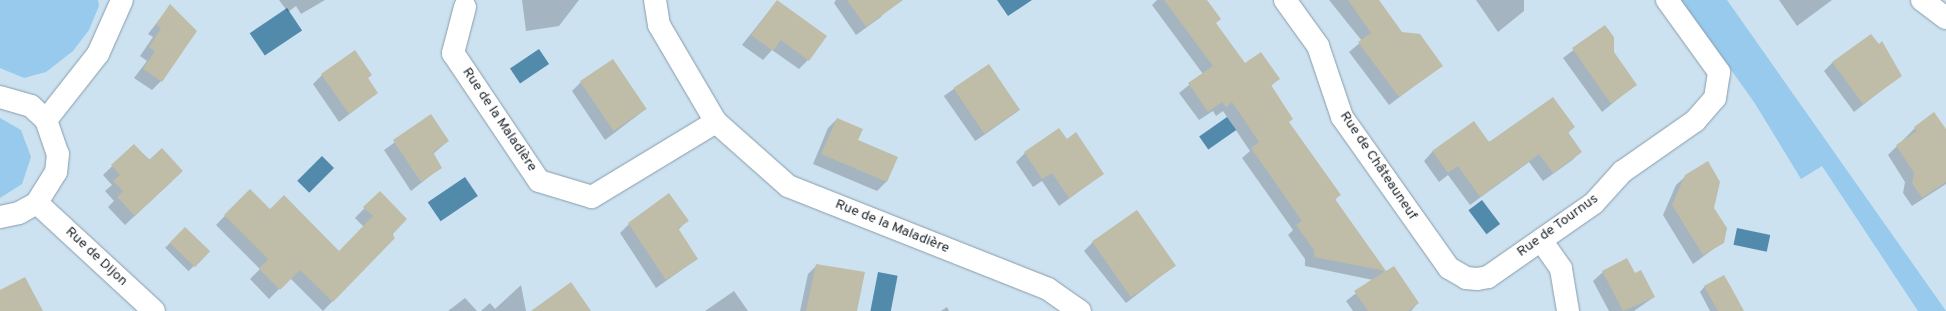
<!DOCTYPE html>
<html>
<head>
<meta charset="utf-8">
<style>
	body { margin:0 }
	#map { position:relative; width:1946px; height:311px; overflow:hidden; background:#cde2f0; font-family:Overpass,sans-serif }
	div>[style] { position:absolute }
	.green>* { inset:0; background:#97caec }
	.water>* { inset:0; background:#528aac; transform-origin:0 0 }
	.shadow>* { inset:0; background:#0003; transform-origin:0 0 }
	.building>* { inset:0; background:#bfbda7; transform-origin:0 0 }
	.roads { filter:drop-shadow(0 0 1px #889caa) drop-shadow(0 0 1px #889caa) }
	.minor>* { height:22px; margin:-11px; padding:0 11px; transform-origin:11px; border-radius:11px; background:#fff }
	.tertiary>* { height:22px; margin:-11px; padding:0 11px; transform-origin:11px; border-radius:11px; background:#fff }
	span { translate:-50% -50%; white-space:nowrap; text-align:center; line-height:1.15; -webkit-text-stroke:4px #fff; paint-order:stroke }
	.street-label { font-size:14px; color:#222a30 }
</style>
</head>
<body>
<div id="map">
	<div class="green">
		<i style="clip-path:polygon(0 0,98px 0,99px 6px,89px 30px,73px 51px,46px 72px,24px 78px,0 68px)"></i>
		<i style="clip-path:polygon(1681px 0,1727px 0,1946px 311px,1918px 311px,1822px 166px,1801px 179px,1754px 102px)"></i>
		<i style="clip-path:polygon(0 118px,21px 130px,31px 157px,22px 184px,0 198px)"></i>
	</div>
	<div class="water">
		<i style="clip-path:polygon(997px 0,1032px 0,1008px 16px)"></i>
		<i style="left:287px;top:8px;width:27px;height:45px;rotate:56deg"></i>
		<i style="left:539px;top:49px;width:18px;height:35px;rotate:56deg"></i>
		<i style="left:1227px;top:117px;width:16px;height:34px;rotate:55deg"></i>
		<i style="left:322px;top:156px;width:17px;height:35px;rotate:45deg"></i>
		<i style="left:465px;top:177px;width:23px;height:45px;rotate:56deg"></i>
		<i style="left:1482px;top:200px;width:30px;height:17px;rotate:53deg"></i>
		<i style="left:1737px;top:228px;width:34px;height:17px;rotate:12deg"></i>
		<i style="left:878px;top:272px;width:20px;height:40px;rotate:11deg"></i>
	</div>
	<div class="shadow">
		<i style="clip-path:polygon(279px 0,325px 0,301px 14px,296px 6px,288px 12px)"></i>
		<i style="clip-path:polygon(579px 0,559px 26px,526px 31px,522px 0)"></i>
		<i style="clip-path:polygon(836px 0,893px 0,881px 17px,856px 35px,834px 3px)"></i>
		<i style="clip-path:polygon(1157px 0,1206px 0,1215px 24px,1244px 65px,1278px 79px,1270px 87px,1288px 122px,1339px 195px,1335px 200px,1385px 272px,1418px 303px,1411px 311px,1353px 311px,1346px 301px,1373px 280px,1305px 266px,1305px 259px,1288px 235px,1293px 230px,1242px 158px,1250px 151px,1223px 111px,1216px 116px,1213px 111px,1199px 120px,1179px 93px,1203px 74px,1152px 5px)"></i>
		<i style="clip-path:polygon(1329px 0,1378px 0,1401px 33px,1441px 66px,1389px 105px,1349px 52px,1362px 41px)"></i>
		<i style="clip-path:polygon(1476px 0,1524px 0,1524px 11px,1498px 32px)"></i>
		<i style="clip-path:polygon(1779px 0,1832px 0,1797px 26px)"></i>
		<i style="clip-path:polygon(777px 1px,808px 60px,799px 69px,772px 50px,763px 60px,742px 45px)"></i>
		<i style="clip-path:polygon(170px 6px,161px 81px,152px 90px,134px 78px,147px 61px,140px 56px,153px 37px,148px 34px)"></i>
		<i style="clip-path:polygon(1605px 26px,1613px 52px,1636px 84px,1602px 112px,1563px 58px)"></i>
		<i style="clip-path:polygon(1879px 46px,1900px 76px,1854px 112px,1824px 71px,1833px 62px)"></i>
		<i style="left:988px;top:65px;width:55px;height:54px;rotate:55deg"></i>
		<i style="clip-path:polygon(322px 75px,377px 93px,339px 122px,313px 84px)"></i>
		<i style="clip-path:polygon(581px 82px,646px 109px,605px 140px,572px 91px)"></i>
		<i style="clip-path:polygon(431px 116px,448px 141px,433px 154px,440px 168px,411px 191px,384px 150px)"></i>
		<i style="clip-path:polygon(837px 119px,857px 140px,897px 157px,886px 182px,877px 191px,813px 164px,828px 128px)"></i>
		<i style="clip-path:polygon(1574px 127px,1567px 134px,1581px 152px,1571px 161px,1543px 181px,1529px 162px,1470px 205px,1448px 175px,1439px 182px,1424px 161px,1433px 151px)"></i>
		<i style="clip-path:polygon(1915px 128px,1946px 131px,1946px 184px,1912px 206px,1903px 193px,1905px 182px,1888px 155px)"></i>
		<i style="clip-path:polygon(1066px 141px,1103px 174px,1059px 206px,1042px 181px,1033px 187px,1016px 162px,1025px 153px)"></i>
		<i style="clip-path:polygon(134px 145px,172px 181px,125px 225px,108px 207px,114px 201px,105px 191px,112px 185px,103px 175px)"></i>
		<i style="clip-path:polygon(1686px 176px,1713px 208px,1723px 242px,1693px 264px,1663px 215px,1676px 185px)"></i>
		<i style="clip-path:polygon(250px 190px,270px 211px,339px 252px,364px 227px,355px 218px,380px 192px,394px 238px,323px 311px,290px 278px,269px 299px,250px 279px,260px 269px,216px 225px)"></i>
		<i style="clip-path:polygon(687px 221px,678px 230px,697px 259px,656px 288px,620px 233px,629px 224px)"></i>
		<i style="left:185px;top:228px;width:33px;height:28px;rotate:45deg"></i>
		<i style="clip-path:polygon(1093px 242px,1174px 266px,1126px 303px,1084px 251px)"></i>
		<i style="clip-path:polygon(817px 265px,855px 311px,800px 311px,808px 274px)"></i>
		<i style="clip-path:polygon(1603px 272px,1635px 274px,1654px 297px,1634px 311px,1609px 311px,1593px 281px)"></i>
		<i style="clip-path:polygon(521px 285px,526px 311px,481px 311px,490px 303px,495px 309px)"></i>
		<i style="clip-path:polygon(1705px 286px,1739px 311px,1710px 311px,1700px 292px)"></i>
		<i style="clip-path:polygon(734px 291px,748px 311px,705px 311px)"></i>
		<i style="clip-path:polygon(465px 298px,477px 311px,448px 311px)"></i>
		<i style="clip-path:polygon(947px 307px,949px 311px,941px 311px)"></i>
	</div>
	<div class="building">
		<i style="clip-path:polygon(777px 0,827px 36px,809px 61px,781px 40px,773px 51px,751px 35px)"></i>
		<i style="clip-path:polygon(847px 0,903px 0,866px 27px)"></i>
		<i style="clip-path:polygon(1164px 0,1207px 0,1221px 19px,1216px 23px,1245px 63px,1261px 52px,1280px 79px,1271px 85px,1293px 119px,1289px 122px,1341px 195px,1335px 199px,1386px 271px,1394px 266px,1419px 303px,1408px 311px,1368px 311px,1354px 291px,1385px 271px,1314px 257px,1314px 250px,1296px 225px,1302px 221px,1251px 148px,1259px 142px,1232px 102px,1226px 107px,1222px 102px,1208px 112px,1188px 83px,1213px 66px)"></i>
		<i style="clip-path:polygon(1348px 0,1379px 0,1402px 32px,1420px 34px,1443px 66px,1399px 97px,1358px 42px,1371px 33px)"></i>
		<i style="clip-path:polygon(170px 4px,197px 31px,162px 82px,143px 69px,155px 51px,149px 47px,161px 28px,156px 24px)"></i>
		<i style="clip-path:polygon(1605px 25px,1614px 37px,1614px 52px,1637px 85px,1611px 104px,1572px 48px)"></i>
		<i style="clip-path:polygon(1871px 34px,1879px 44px,1882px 41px,1902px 76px,1863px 104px,1832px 62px)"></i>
		<i style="clip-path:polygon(355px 50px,372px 75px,368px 78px,378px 93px,349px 114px,321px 74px)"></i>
		<i style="left:613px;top:59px;width:60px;height:40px;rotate:56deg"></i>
		<i style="left:989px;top:64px;width:55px;height:43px;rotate:56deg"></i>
		<i style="clip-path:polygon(1553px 97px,1575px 127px,1568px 132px,1582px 152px,1553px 173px,1539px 154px,1480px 197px,1458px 166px,1448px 173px,1432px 151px,1474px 121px,1489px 142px)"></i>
		<i style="clip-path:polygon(1934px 112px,1946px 129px,1946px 182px,1922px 198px,1912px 183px,1914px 173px,1896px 145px,1917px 131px,1914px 127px)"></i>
		<i style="clip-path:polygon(431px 114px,449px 141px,433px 152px,442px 168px,421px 182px,393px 140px)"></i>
		<i style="clip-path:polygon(837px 118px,863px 129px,858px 140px,898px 157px,887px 182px,821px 154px)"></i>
		<i style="clip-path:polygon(1059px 128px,1067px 139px,1076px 132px,1104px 174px,1069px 198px,1052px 173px,1042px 179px,1024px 152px)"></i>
		<i style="clip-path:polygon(134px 144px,149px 160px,162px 148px,183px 171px,135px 216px,117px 197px,123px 191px,113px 181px,120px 175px,111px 165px)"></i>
		<i style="clip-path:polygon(1708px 161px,1720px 182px,1714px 208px,1727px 228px,1724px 243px,1703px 255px,1672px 205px,1685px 175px)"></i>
		<i style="clip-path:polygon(250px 189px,270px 209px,284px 195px,339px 251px,373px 216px,363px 207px,380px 191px,407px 219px,392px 235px,395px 238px,333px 302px,300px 270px,280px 290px,259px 269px,268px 259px,224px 215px)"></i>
		<i style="clip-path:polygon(669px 193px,689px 221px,678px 228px,698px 259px,666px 280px,628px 223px)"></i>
		<i style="left:1137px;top:210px;width:68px;height:55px;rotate:55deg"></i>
		<i style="left:185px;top:227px;width:35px;height:22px;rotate:44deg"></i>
		<i style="clip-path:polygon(1627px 258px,1635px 273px,1641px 270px,1655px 297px,1623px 311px,1602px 271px)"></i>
		<i style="clip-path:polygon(816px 264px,865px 272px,857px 311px,806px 311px)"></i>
		<i style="clip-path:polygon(1724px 275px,1731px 287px,1744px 311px,1718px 311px,1710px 297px,1704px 286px)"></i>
		<i style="clip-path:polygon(25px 277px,43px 311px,0 311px,0 290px)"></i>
		<i style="clip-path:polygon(571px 282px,591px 311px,531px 311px)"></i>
	</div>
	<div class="roads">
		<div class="minor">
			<i style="left:655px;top:0;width:25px;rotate:81deg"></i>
			<i style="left:659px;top:25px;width:113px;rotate:59.6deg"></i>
			<i style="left:716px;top:122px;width:96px;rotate:41.6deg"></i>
			<i style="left:788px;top:186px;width:280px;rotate:21.6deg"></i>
			<i style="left:1048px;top:289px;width:39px;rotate:35deg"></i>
			<i style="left:1285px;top:0;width:57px;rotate:54.3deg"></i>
			<i style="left:1318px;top:46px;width:75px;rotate:71.3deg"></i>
			<i style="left:1342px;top:117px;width:185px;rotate:54.7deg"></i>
			<i style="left:1449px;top:268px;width:20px;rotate:30deg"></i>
			<i style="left:1466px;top:278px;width:11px;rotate:5deg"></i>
			<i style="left:1477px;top:279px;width:11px;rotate:-10deg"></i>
			<i style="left:1488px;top:277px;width:129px;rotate:-34.9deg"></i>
			<i style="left:1594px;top:203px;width:42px;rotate:-47.9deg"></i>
			<i style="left:1622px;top:172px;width:89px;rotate:-34.9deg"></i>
			<i style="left:1695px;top:121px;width:30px;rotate:-49deg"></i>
			<i style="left:1715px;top:98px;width:26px;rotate:-81deg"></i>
			<i style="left:1719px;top:72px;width:89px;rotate:-125.8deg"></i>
			<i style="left:1922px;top:0;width:30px;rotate:37deg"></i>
			<i style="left:465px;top:7px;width:48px;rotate:104.6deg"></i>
			<i style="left:453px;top:53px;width:154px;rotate:56.1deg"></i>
			<i style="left:539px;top:181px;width:55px;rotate:16.8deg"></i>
			<i style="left:592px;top:197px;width:145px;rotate:-31.2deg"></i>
			<i style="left:46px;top:120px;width:84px;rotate:-51.8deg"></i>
			<i style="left:98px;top:54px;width:59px;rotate:-66deg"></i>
			<i style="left:1541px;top:240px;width:35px;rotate:55deg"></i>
			<i style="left:1561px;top:269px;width:43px;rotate:80.5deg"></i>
		</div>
		<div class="tertiary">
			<i style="left:0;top:97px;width:32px;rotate:16deg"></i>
			<i style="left:31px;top:106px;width:21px;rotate:43deg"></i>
			<i style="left:46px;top:120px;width:36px;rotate:71deg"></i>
			<i style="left:58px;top:154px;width:18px;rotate:96deg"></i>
			<i style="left:56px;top:172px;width:36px;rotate:122deg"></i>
			<i style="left:37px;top:203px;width:21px;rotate:151deg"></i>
			<i style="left:19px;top:213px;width:19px;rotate:168deg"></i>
			<i style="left:37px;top:203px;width:159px;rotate:42.7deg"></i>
		</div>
	</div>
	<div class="street-label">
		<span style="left:499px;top:120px;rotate:56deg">Rue de la Maladière</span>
		<span style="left:1378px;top:166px;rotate:56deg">Rue de Châteauneuf</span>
		<span style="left:1558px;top:226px;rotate:-36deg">Rue de Tournus</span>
		<span style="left:892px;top:227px;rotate:22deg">Rue de la Maladière</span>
		<span style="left:96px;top:257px;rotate:43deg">Rue de Dijon</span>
	</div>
</div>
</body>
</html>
